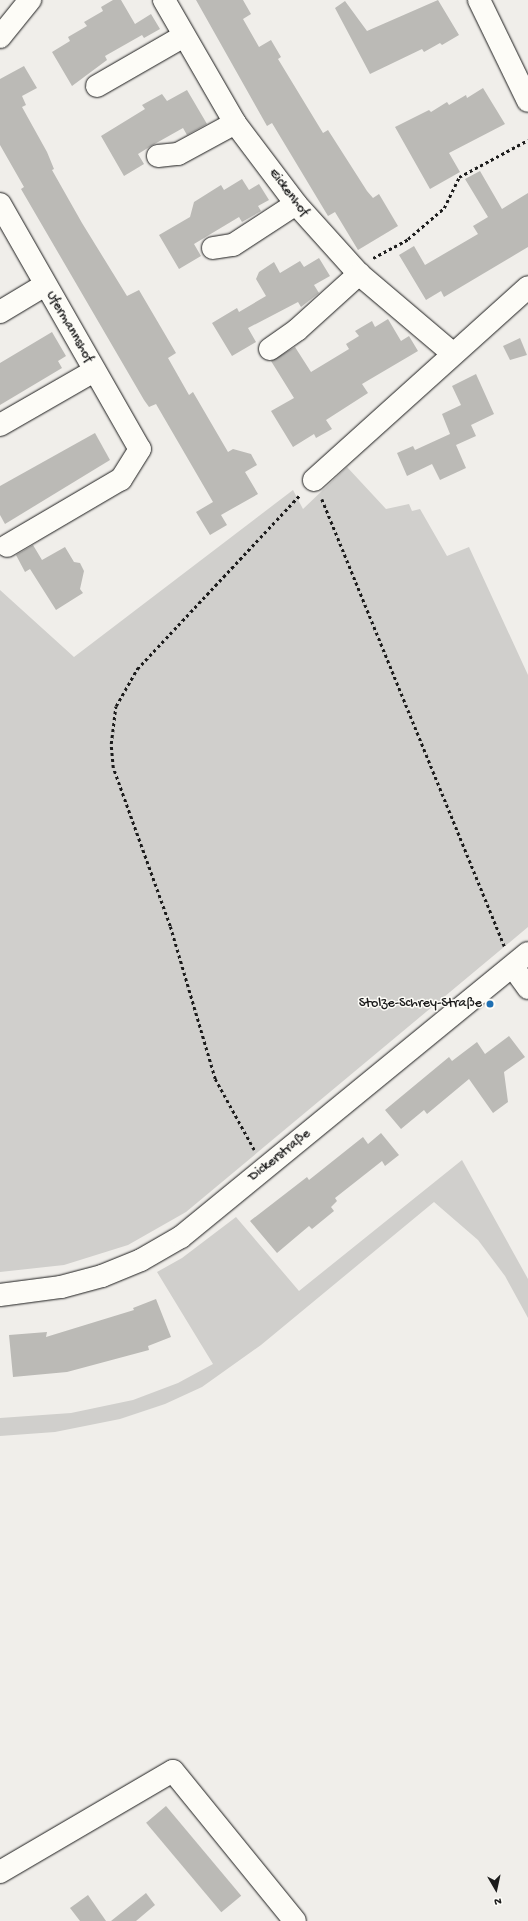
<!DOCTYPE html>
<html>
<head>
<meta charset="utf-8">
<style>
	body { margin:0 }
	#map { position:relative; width:528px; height:1921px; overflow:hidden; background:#f0eeea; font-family:"Gochi Hand",sans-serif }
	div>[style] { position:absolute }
	.green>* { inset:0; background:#d0cfcc }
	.building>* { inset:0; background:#bbbab6; transform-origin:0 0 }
	.path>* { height:2.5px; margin-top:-1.25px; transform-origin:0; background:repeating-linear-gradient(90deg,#1c1c1c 0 3px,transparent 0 6px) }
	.roads { filter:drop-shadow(0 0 1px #1c1c1c) drop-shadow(0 0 1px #1c1c1c) }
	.minor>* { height:22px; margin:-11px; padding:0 11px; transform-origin:11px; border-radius:11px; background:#fdfcf7 }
	.dots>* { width:11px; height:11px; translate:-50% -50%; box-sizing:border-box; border:2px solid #fdfcf7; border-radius:50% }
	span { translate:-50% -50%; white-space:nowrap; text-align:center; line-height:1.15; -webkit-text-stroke:3px #fdfcf7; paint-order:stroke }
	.street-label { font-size:14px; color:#1c1c1c }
	.poi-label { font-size:14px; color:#1c1c1c }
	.right { translate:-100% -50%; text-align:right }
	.north { position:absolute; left:476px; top:1869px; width:40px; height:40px; -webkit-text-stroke:3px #fdfcf7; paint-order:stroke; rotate:171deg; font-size:11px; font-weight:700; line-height:16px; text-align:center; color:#1c1c1c }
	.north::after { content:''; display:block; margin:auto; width:14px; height:18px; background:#1c1c1c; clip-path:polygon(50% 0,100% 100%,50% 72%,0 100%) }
</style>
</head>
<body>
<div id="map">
	<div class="green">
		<i style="clip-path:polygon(347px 467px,386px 509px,409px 504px,412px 511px,420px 509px,447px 556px,469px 547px,528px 675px,528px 927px,186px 1212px,128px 1245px,64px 1265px,0 1272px,0 590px,74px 657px,293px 490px,303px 509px)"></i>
		<i style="clip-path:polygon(462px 1160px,528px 1279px,528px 1318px,505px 1276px,478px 1240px,434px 1202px,261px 1345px,202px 1387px,165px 1404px,120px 1419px,55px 1432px,0 1436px,0 1418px,71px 1413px,133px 1400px,178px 1383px,213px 1364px,157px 1272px,182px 1258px,236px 1217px,299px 1291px)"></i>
	</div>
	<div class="building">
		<i style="clip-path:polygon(113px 0,121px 0,135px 24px,151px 14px,160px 29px,144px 38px,142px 35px,105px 56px,107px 60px,72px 86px,52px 52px,70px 41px,68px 37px,87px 26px,84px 22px,103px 11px,101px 7px)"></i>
		<i style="clip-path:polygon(196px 0,243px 0,251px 14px,243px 19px,259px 47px,271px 40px,281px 57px,278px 59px,323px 133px,328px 130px,367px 191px,373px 198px,379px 194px,398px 226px,358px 250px,335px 212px,328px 216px,272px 123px,267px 126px)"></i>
		<i style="clip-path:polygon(438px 0,459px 35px,442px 45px,440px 43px,424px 52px,422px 49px,370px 74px,335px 8px,345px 1px,367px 31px)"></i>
		<i style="clip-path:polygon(24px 66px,37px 88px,22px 96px,26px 105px,22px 107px,47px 152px,54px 169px,52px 170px,82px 223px,127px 296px,139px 290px,176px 353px,168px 358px,189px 395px,193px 392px,228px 452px,233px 449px,251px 454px,257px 465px,245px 472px,258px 494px,221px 515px,227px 525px,210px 535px,196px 512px,213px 502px,156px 404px,149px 407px,144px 400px,21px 189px,24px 187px,0 145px,0 79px)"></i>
		<i style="clip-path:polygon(483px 88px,505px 124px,449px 153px,460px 172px,430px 189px,395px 127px,429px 110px,431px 112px,447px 102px,449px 105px,466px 95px,467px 98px)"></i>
		<i style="clip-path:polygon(187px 90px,207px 124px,187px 135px,183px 128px,151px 146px,138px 154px,144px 164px,124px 176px,101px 136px,145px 109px,142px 105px,162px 94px,167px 101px)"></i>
		<i style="clip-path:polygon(480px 171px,502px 209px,528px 193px,528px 247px,444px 297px,441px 291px,426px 300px,399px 255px,414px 246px,425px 265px,478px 234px,473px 226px,488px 217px,465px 179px)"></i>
		<i style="clip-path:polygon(242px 179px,249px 190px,259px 184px,269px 200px,258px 206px,261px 211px,242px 222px,239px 217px,194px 244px,201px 256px,179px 269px,159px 235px,190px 217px,194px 202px,221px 185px,224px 190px)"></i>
		<i style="clip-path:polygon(319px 258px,330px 276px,314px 285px,319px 293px,301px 307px,298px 302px,248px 328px,256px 342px,232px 356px,212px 323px,237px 308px,239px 312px,266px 296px,256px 279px,259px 272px,274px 262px,280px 273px,300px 261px,304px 267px)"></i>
		<i style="clip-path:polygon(388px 319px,401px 341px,409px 336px,418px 351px,362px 384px,368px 393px,326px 420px,332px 429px,316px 438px,314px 434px,293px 447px,271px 411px,294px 398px,271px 361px,295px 347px,311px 372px,349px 349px,346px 344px,359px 336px,355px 331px,372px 321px,375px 327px)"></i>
		<i style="clip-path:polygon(52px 332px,66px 356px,58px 361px,62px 368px,0 405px,0 363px)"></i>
		<i style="clip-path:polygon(520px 338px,527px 355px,510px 360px,503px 346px)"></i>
		<i style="clip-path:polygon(476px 374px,494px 414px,471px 425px,476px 436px,456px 445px,466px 468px,440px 480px,432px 464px,407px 476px,397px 453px,413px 446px,415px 450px,450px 434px,442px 414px,461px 405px,452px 386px)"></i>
		<i style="clip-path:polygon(95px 433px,110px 460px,5px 524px,0 515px,0 486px)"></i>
		<i style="clip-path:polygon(33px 545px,42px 560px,65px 547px,74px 562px,80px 563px,84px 571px,80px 589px,83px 593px,56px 610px,30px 569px,25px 572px,16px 555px)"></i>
		<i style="clip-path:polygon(509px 1036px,525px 1057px,504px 1072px,508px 1102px,493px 1113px,469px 1079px,427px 1114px,424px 1110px,401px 1129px,385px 1110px,449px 1057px,452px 1061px,477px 1042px,485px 1054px)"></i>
		<i style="clip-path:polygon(381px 1133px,399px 1155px,385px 1166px,382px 1161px,335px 1198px,337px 1201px,331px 1207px,334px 1211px,312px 1229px,309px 1226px,277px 1253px,250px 1221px,307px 1177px,309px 1180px,363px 1137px,368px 1144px)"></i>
		<i style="clip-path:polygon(156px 1299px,171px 1337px,148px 1346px,149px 1350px,67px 1372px,13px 1377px,9px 1335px,47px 1332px,46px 1337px,134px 1310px,133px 1308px)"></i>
		<i style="left:166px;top:1806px;width:117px;height:26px;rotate:50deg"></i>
		<i style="clip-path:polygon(146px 1893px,155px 1905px,136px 1921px,111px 1921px)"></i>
		<i style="clip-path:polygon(88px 1895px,106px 1921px,80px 1921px,70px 1908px)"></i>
	</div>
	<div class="path">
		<i style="left:373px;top:258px;width:40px;rotate:-28deg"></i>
		<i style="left:408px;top:239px;width:48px;rotate:-40.7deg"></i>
		<i style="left:444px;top:208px;width:34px;rotate:-64deg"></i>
		<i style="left:459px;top:177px;width:78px;rotate:-28.2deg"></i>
		<i style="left:322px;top:499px;width:483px;rotate:67.8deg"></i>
		<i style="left:254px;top:1150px;width:81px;rotate:-118.8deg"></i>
		<i style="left:215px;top:1079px;width:159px;rotate:-106.4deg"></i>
		<i style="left:170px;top:926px;width:168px;rotate:-109.8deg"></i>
		<i style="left:113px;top:768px;width:24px;rotate:-95deg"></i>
		<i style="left:111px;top:744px;width:38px;rotate:-83deg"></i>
		<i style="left:116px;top:706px;width:43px;rotate:-60.4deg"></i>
		<i style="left:137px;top:669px;width:238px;rotate:-46.9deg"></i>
	</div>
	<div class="roads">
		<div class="minor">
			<i style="left:164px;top:0;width:142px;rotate:60deg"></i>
			<i style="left:235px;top:123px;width:101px;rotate:53deg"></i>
			<i style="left:296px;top:204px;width:94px;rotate:48deg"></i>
			<i style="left:359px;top:274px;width:122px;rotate:40.3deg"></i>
			<i style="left:479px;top:0;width:112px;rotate:64.1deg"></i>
			<i style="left:0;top:37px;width:48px;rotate:-51deg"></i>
			<i style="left:97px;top:86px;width:100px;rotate:-29.9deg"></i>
			<i style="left:158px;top:156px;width:20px;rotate:-6deg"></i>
			<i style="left:178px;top:154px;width:65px;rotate:-28.5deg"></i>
			<i style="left:0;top:204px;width:282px;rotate:60.3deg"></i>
			<i style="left:140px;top:449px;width:36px;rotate:122deg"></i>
			<i style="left:121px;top:479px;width:132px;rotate:149.6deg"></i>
			<i style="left:213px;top:248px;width:20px;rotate:-9deg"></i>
			<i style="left:233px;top:245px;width:75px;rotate:-33.1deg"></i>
			<i style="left:0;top:312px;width:52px;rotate:-31deg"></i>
			<i style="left:270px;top:349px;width:33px;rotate:-35deg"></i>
			<i style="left:297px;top:330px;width:84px;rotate:-42.1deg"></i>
			<i style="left:0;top:425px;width:108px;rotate:-29.9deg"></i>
			<i style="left:314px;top:480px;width:288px;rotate:-42deg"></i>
			<i style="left:513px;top:967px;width:26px;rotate:54deg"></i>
			<i style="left:0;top:1295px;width:62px;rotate:-7.5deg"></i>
			<i style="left:61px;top:1287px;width:42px;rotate:-15deg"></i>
			<i style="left:102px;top:1276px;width:42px;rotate:-22.3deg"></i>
			<i style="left:141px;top:1260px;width:46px;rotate:-29.9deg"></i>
			<i style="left:181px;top:1237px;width:448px;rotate:-39.3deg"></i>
			<i style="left:0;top:1872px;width:200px;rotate:-30.3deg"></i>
			<i style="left:173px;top:1771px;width:193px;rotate:50.9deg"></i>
		</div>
	</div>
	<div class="dots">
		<i style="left:490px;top:1004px;background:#1f6fb2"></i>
	</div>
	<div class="street-label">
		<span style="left:288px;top:193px;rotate:52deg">Eickenhof</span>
		<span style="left:69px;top:327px;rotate:60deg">Ufermannshof</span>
		<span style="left:280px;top:1156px;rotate:-39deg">Dickerstraße</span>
	</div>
	<div class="poi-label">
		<span class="right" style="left:482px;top:1004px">Stolze-Schrey-Straße</span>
	</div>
	<div class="north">N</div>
</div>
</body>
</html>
